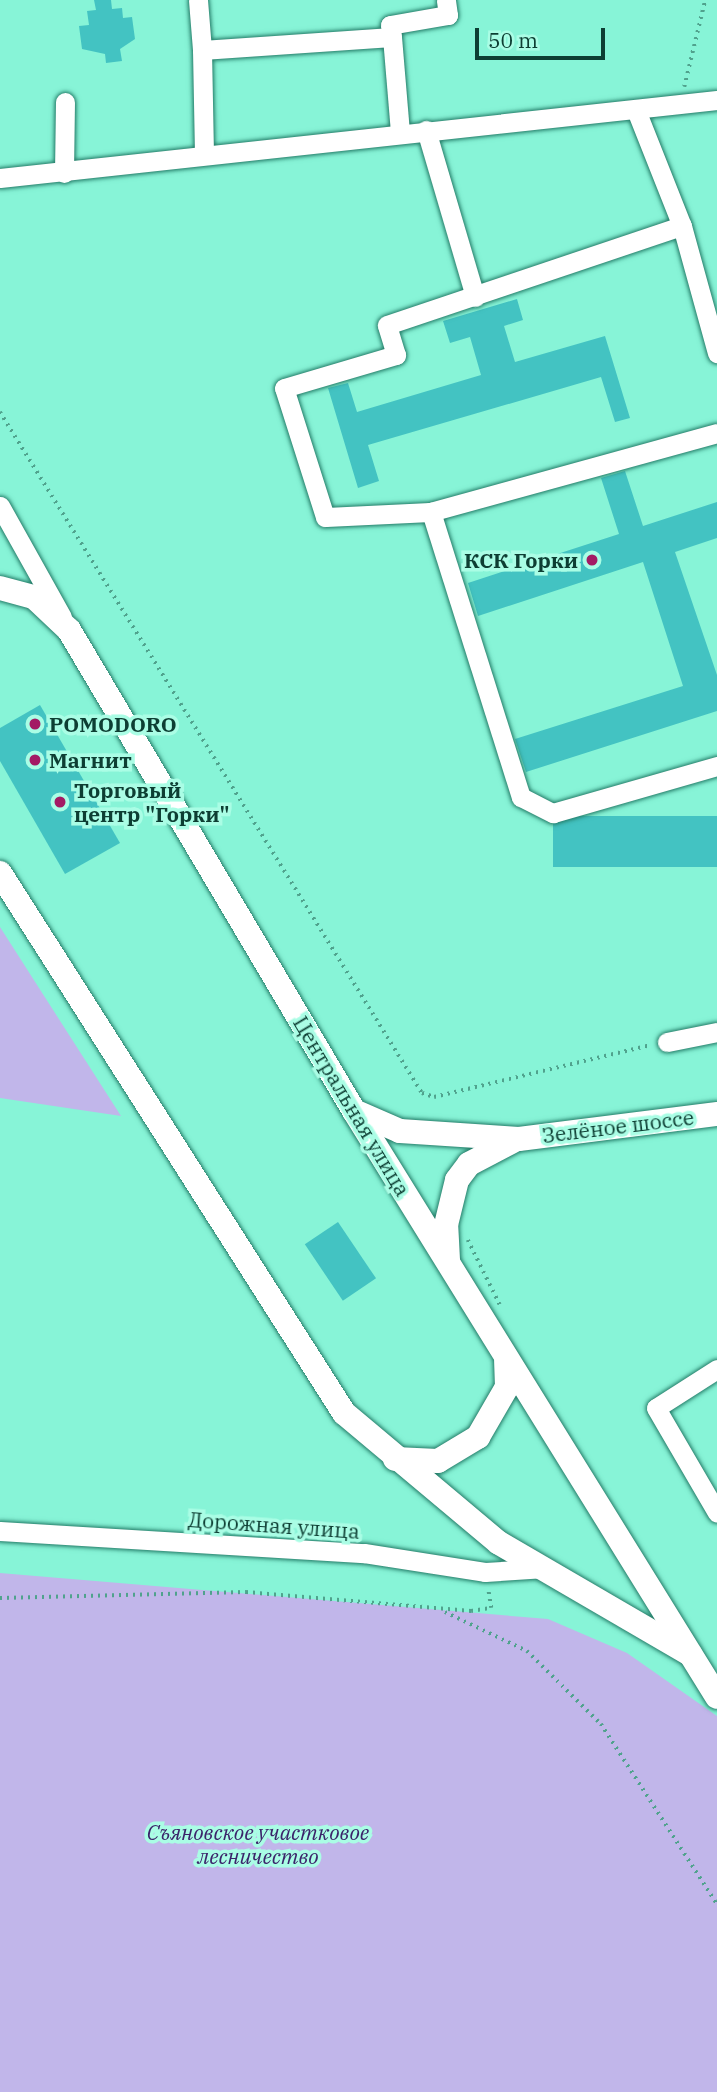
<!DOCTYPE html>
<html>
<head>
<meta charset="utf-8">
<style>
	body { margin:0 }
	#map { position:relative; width:717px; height:2092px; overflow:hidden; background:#87f4d7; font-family:"IBM Plex Serif",serif }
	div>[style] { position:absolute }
	.green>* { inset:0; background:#c1b6ea }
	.building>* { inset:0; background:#43c3c2; transform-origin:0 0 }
	.path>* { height:3.5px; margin-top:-1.75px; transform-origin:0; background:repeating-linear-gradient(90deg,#50a28d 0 2px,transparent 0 7px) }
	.roads { filter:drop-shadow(0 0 2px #247c68) drop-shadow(0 0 2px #247c68) }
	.minor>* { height:19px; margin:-9.5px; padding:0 9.5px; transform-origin:9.5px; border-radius:9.5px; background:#fff }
	.major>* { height:24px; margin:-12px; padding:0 12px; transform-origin:12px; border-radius:12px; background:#fff }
	.dots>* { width:19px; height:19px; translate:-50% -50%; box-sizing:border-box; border:4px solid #aafde5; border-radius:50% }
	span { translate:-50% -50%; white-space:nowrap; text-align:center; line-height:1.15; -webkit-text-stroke:7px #aafde5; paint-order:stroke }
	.poi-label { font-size:21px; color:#0d3e33; font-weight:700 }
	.right { translate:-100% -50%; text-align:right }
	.left { translate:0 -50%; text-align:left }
	.street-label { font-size:21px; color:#0d3e33 }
	.park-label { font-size:21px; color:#3b246a; font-style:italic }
	.scale { position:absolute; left:475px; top:28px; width:130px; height:32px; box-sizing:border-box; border:4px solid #0d3e33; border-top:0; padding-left:9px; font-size:21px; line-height:24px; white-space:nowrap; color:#0d3e33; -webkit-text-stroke:5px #aafde5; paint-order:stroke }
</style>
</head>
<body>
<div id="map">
	<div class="green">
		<i style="clip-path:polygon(0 927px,39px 988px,121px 1116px,0 1098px)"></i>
		<i style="clip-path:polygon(0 1573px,548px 1619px,627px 1653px,717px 1716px,717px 2092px,0 2092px)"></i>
	</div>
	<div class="building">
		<i style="clip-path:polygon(94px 0,111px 0,112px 9px,122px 8px,123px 18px,132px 17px,135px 39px,120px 49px,122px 61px,106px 63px,105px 54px,82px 49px,79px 26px,89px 25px,87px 11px,96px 10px)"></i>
		<i style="clip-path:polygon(517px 299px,523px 320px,504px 326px,515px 362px,605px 336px,630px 418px,615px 422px,601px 377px,368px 445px,379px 481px,358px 488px,328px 388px,348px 383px,357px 412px,481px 375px,470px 337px,450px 343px,443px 321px)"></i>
		<i style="clip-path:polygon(625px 471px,643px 526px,717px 502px,717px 538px,675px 552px,717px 675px,717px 711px,526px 772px,515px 739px,683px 686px,643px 562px,478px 616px,468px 583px,619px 534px,601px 478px)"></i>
		<i style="clip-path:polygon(40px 705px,120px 843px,65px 874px,0 761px,0 728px)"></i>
		<i style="left:717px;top:816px;width:51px;height:164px;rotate:90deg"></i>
		<i style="left:338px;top:1222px;width:68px;height:40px;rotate:56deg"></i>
	</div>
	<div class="path">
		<i style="left:684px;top:87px;width:89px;rotate:-76.4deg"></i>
		<i style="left:0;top:412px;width:801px;rotate:58.21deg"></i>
		<i style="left:422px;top:1093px;width:13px;rotate:18deg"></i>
		<i style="left:434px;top:1097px;width:223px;rotate:-13.5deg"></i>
		<i style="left:468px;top:1240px;width:72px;rotate:63.8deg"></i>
		<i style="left:0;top:1598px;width:246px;rotate:-1.4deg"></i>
		<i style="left:246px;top:1592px;width:226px;rotate:4.8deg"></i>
		<i style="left:471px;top:1611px;width:20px;rotate:-9deg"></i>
		<i style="left:491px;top:1608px;width:20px;rotate:-99deg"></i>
		<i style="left:445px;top:1612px;width:91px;rotate:25.4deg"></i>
		<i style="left:527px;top:1651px;width:104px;rotate:44.6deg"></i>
		<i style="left:601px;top:1724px;width:214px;rotate:57.2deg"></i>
	</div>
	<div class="roads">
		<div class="minor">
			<i style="left:198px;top:0;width:50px;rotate:85.4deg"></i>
			<i style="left:392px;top:37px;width:12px;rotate:-99deg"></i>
			<i style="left:390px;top:25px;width:59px;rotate:-9.8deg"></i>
			<i style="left:448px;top:15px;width:15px;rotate:-98deg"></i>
			<i style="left:636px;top:110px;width:125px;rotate:68.4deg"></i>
			<i style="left:682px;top:226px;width:132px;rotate:74.6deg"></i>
			<i style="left:426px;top:130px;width:174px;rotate:73.6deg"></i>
			<i style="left:204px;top:154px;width:104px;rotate:-91.1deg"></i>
			<i style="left:202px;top:50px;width:190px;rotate:-3.9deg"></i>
			<i style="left:392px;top:37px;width:95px;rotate:85.2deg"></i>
			<i style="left:64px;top:173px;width:71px;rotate:-89.2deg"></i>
			<i style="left:0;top:178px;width:721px;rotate:-6.21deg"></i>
			<i style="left:717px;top:433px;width:297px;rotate:164.6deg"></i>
			<i style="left:431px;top:512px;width:299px;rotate:72.5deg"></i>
			<i style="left:521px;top:797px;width:36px;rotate:27deg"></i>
			<i style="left:553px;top:813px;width:171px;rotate:-16deg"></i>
			<i style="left:0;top:506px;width:127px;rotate:60.8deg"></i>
			<i style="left:431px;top:512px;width:106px;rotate:177.3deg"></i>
			<i style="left:325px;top:517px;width:135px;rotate:-107.6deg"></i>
			<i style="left:284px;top:388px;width:117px;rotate:-16.4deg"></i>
			<i style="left:396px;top:355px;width:31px;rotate:-107deg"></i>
			<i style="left:387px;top:325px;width:311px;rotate:-18.6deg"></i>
			<i style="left:667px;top:1042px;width:51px;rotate:-11.3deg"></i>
			<i style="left:717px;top:1369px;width:72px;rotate:147.4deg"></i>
			<i style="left:656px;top:1408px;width:121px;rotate:59.8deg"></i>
			<i style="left:0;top:1531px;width:365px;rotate:3.5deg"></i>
			<i style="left:364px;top:1553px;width:122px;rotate:8.9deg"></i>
			<i style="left:485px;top:1572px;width:60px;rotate:-3.8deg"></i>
		</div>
		<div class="major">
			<i style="left:0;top:588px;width:35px;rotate:15deg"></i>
			<i style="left:34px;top:597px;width:48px;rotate:43.3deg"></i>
			<i style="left:69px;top:630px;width:559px;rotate:59.35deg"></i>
			<i style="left:354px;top:1111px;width:689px;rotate:58.22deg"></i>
			<i style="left:0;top:873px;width:640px;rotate:57.5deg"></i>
			<i style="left:344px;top:1413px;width:202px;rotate:40deg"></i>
			<i style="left:499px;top:1543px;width:221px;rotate:30.2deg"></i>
			<i style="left:354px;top:1111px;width:50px;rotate:23.5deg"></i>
			<i style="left:400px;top:1131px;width:119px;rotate:3.8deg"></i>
			<i style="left:519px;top:1139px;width:200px;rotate:-7.2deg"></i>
			<i style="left:448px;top:1260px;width:35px;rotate:-93deg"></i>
			<i style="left:446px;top:1225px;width:46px;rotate:-76.3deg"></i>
			<i style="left:457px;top:1180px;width:20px;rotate:-53deg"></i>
			<i style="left:469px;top:1164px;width:50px;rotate:-27.6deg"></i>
			<i style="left:395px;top:1459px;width:43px;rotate:2.7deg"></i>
			<i style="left:438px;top:1461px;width:47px;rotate:-31deg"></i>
			<i style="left:478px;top:1437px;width:58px;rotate:-59.9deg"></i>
			<i style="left:507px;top:1387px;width:26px;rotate:-92deg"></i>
		</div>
	</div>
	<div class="dots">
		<i style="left:592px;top:560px;background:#a31a64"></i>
		<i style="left:35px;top:724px;background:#a31a64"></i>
		<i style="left:35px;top:760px;background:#a31a64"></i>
		<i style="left:60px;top:802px;background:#a31a64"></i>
	</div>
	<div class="poi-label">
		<span class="right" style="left:578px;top:560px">КСК Горки</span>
		<span class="left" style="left:49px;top:724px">POMODORO</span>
		<span class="left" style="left:49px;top:760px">Магнит</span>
		<span class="left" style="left:74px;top:802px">Торговый<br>центр "Горки"</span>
	</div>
	<div class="street-label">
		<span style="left:352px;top:1106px;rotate:59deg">Центральная улица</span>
		<span style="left:618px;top:1126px;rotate:-7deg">Зелёное шоссе</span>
		<span style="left:274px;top:1525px;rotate:4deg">Дорожная улица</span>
	</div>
	<div class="park-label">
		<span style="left:258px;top:1844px">Съяновское участковое<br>лесничество</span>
	</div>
	<div class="scale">50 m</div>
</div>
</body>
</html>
